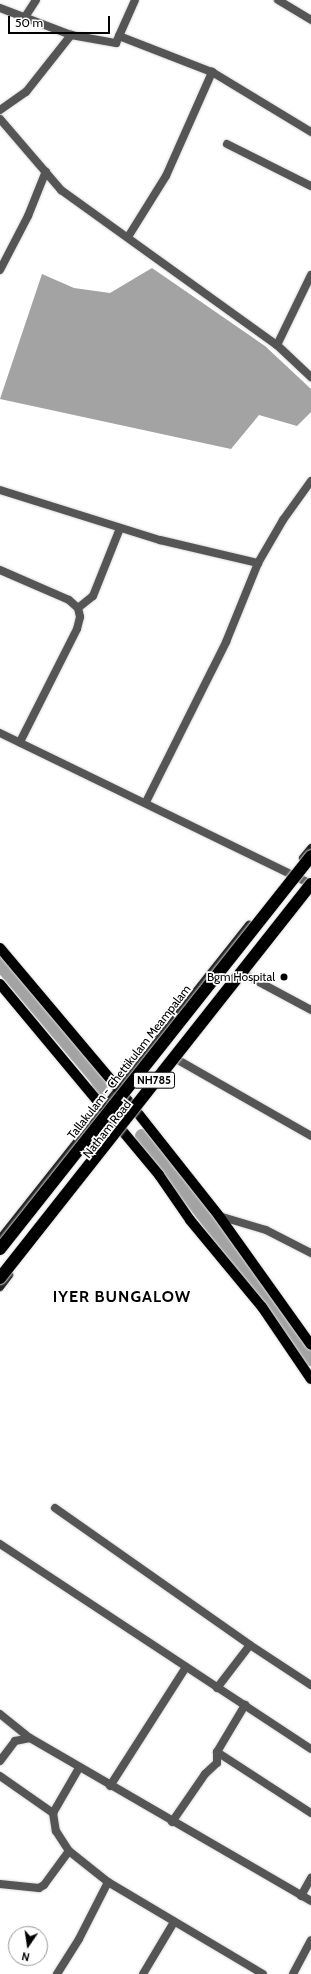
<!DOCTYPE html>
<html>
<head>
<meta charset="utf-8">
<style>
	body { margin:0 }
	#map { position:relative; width:311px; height:1974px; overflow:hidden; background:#fff; font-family:Cabin,sans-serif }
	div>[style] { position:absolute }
	.water>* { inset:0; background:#a3a3a3 }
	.canal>* { height:14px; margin:-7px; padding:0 7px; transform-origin:7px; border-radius:7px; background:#a3a3a3 }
	.roads { filter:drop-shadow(0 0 1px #dbdbdb) drop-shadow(0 0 1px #dbdbdb) }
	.street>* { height:8px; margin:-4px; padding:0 4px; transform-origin:4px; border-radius:4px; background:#555 }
	.secondary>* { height:8px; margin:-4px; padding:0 4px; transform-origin:4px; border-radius:4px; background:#222 }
	.primary>* { height:10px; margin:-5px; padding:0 5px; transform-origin:5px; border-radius:5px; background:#000 }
	.bridges { filter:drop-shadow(0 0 1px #dbdbdb) drop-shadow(0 0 1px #dbdbdb) }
	.highway-bridge>* { height:12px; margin:-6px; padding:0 6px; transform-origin:6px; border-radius:6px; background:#000 }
	.dots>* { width:11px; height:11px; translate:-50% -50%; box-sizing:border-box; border:2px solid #fff; border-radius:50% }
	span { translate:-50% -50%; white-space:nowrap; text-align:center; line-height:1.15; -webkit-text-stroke:3.5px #fff; paint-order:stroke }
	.shield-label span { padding:1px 3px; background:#fff; border:1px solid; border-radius:3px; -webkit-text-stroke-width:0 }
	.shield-label { font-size:11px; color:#000; font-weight:700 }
	.poi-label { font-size:12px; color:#000 }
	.right { translate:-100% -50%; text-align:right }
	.street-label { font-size:12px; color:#000 }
	.district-label { font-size:16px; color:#000; font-weight:700; letter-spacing:1px }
	.north { position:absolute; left:8px; top:1926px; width:40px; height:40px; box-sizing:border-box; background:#fff; border:1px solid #999; border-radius:50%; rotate:193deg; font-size:11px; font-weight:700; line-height:16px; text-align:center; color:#000 }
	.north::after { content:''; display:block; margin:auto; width:14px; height:18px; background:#000; clip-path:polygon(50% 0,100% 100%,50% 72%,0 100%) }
	.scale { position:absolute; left:8px; top:16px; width:102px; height:18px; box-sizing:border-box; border:2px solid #000; border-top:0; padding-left:5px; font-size:12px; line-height:14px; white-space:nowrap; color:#000; -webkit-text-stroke:3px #fff; paint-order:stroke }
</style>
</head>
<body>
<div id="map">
	<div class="water">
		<i style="clip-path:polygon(152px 268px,265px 346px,311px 389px,311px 412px,297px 426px,259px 415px,231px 449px,0 399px,42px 274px,74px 288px,110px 293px)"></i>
	</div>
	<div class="canal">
		<i style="left:0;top:964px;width:150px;rotate:49.9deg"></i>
		<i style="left:97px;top:1079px;width:12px;rotate:70deg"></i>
		<i style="left:142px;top:1136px;width:245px;rotate:52.3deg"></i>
		<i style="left:292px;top:1330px;width:35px;rotate:57deg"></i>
	</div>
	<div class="roads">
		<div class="street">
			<i style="left:278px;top:0;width:39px;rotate:31deg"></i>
			<i style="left:0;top:8px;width:76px;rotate:20.8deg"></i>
			<i style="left:71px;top:35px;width:46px;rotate:10.1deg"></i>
			<i style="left:116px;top:43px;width:8px;rotate:-67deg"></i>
			<i style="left:119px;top:36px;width:100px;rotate:21.2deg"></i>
			<i style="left:212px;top:72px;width:116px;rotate:31.2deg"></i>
			<i style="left:25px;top:17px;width:20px;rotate:-57deg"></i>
			<i style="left:119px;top:36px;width:39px;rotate:-66deg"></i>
			<i style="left:0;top:110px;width:32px;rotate:-35deg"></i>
			<i style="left:26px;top:92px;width:73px;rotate:-51.7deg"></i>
			<i style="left:0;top:119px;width:94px;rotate:49.3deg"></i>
			<i style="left:61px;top:190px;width:266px;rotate:35.7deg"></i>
			<i style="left:227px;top:144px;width:94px;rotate:26.6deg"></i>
			<i style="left:128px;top:237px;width:72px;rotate:-58.1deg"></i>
			<i style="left:166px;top:176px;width:114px;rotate:-66.1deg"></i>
			<i style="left:0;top:270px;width:61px;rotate:-62.6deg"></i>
			<i style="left:28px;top:216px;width:48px;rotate:-68.2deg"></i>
			<i style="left:311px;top:275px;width:78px;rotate:115.9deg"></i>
			<i style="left:277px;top:345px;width:47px;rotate:43.3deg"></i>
			<i style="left:0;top:490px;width:168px;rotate:17.4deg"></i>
			<i style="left:160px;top:540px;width:101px;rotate:13.2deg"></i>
			<i style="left:0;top:570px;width:75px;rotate:23.5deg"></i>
			<i style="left:69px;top:600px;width:12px;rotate:42deg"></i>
			<i style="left:78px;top:608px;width:9px;rotate:77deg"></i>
			<i style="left:80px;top:617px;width:12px;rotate:104deg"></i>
			<i style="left:77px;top:629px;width:127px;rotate:116.8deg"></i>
			<i style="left:78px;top:608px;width:19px;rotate:-39deg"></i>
			<i style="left:93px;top:596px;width:73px;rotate:-68.3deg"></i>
			<i style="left:0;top:733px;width:346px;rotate:25.9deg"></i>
			<i style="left:146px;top:802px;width:179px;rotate:-63.4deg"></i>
			<i style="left:226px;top:642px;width:85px;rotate:-67.9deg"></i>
			<i style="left:258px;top:563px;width:50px;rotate:-59.8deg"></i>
			<i style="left:283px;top:520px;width:48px;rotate:-54.3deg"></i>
			<i style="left:246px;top:975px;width:74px;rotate:28.3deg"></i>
			<i style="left:178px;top:1060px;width:153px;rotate:29.7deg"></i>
			<i style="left:219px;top:1216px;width:49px;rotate:16.6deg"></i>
			<i style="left:266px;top:1230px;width:51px;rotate:27.1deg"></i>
			<i style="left:55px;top:1508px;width:238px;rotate:35.1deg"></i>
			<i style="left:0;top:1544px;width:372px;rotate:33.4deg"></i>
			<i style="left:217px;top:1688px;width:54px;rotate:-52.5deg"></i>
			<i style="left:250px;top:1645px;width:73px;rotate:33.3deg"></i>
			<i style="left:0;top:1714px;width:38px;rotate:39deg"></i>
			<i style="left:217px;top:1752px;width:55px;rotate:-59.2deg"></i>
			<i style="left:0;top:1761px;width:25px;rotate:-53deg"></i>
			<i style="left:15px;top:1741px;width:15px;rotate:-11deg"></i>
			<i style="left:30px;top:1738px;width:325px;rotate:30.1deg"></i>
			<i style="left:79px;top:1768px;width:52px;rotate:120deg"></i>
			<i style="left:53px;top:1813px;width:18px;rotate:81deg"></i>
			<i style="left:56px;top:1831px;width:24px;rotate:57deg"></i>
			<i style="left:69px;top:1851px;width:50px;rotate:38.5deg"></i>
			<i style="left:108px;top:1882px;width:180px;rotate:30.7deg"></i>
			<i style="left:0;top:1776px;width:65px;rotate:34.9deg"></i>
			<i style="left:110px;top:1786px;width:141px;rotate:-57.4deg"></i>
			<i style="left:172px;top:1822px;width:58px;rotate:-55.5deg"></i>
			<i style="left:205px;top:1774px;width:16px;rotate:-43deg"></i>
			<i style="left:217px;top:1763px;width:11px;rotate:-90deg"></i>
			<i style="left:217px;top:1752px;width:112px;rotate:33deg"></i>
			<i style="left:0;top:1884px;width:39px;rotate:6deg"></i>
			<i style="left:39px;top:1888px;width:6px;rotate:-31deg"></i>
			<i style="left:44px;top:1885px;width:42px;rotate:-53.7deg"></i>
			<i style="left:301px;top:1896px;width:21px;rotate:-61deg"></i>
			<i style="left:57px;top:1974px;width:41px;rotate:-57.8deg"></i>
			<i style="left:79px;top:1939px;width:64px;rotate:-63deg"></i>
			<i style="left:143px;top:1974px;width:61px;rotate:-59.2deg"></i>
			<i style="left:293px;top:1974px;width:38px;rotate:-62deg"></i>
		</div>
		<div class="secondary">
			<i style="left:303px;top:858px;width:13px;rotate:-51deg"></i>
			<i style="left:0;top:1239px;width:401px;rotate:-51.6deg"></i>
			<i style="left:0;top:1287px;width:15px;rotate:-53deg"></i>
		</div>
		<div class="primary">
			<i style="left:0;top:948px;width:183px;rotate:49.9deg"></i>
			<i style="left:118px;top:1088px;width:163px;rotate:51.7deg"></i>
			<i style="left:219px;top:1216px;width:158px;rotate:54.5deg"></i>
			<i style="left:0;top:984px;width:249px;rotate:50.2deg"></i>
			<i style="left:159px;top:1175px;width:55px;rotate:55.4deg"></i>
			<i style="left:190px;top:1220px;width:113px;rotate:50.4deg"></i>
			<i style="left:262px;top:1307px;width:87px;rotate:55.8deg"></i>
		</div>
	</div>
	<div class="bridges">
		<div class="highway-bridge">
			<i style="left:0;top:1249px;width:501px;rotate:-51.64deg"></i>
			<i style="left:0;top:1278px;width:502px;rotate:-51.71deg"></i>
		</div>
	</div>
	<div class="dots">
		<i style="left:284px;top:977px;background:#000"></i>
	</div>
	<div class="shield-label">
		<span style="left:154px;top:1080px">NH785</span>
	</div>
	<div class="poi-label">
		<span class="right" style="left:275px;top:977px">Bgm Hospital</span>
	</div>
	<div class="street-label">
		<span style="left:129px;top:1062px;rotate:-52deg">Tallakulam - Chettikulam Meampalam</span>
		<span style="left:107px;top:1129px;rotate:-52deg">Natham Road</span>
	</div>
	<div class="district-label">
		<span style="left:122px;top:1297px">IYER BUNGALOW</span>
	</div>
	<div class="north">N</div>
	<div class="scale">50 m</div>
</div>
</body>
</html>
